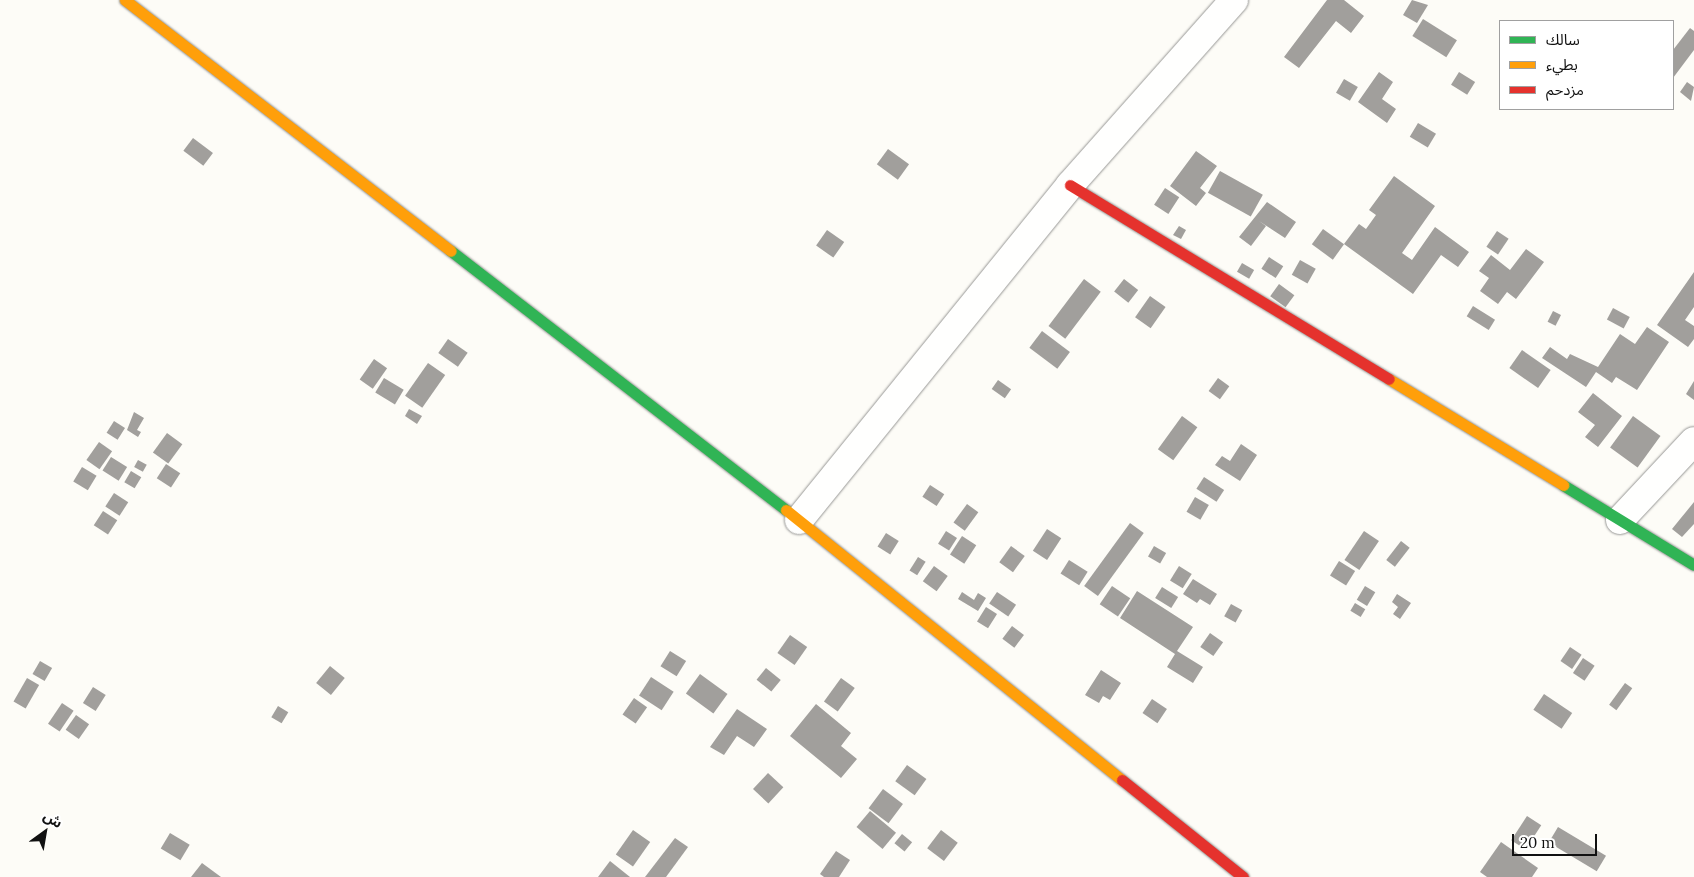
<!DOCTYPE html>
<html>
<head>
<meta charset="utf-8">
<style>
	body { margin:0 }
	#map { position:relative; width:1694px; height:877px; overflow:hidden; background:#fdfcf7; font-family:Lora,"Noto Sans Arabic",serif }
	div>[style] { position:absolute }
	.building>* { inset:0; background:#a19f9c; transform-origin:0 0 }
	.roads { filter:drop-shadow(0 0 1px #979795) drop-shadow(0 0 1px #979795) }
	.street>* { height:28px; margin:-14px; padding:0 14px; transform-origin:14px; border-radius:14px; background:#fffffe }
	.fast>* { height:11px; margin:-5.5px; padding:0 5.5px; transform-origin:5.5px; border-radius:5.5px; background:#30b455 }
	.slow>* { height:11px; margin:-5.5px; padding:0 5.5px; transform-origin:5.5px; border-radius:5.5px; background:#ff9f0a }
	.jam>* { height:11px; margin:-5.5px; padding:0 5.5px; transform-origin:5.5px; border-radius:5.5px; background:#e5322d }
	span { translate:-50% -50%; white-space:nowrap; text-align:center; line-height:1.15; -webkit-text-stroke:5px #fff; paint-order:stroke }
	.legend { position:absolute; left:1499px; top:20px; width:175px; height:90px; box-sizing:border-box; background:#fff; border:1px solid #a0a0a0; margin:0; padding:6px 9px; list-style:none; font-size:15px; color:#111 }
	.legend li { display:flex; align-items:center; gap:10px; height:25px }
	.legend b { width:25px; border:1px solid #a0a0a0 }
	.north { position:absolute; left:20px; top:807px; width:50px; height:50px; -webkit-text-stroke:4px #fff; paint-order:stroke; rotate:32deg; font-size:14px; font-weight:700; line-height:20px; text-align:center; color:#111 }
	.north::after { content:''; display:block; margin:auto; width:18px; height:22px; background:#111; clip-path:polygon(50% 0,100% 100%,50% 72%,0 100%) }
	.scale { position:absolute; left:1512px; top:834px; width:85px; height:22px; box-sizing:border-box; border:2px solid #111; border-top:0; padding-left:6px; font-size:15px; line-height:18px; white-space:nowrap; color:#111; -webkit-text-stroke:4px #fff; paint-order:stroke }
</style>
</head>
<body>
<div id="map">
	<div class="building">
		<i style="clip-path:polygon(1327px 0,1344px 0,1364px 16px,1351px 33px,1336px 21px,1299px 68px,1284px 57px)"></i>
		<i style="clip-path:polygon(1412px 0,1428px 5px,1417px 23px,1403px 15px)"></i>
		<i style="left:1423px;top:19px;width:40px;height:20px;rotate:32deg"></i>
		<i style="clip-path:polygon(1690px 28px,1694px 31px,1694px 50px,1673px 78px,1673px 50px)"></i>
		<i style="clip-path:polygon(1379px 72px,1393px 82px,1382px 99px,1396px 109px,1387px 123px,1358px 102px)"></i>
		<i style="left:1459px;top:72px;width:19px;height:15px;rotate:32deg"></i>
		<i style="left:1344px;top:79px;width:16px;height:16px;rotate:30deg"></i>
		<i style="clip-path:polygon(1687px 82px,1694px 87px,1691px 101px,1680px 92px)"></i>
		<i style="left:1418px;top:123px;width:21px;height:16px;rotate:31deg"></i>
		<i style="left:193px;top:138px;width:25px;height:16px;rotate:37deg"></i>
		<i style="left:888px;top:149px;width:26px;height:19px;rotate:36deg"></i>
		<i style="clip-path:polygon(1196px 151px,1217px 166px,1200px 188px,1206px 193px,1196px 206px,1170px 186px)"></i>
		<i style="left:1220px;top:171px;width:49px;height:25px;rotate:29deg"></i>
		<i style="clip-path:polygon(1394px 176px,1435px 206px,1402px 253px,1412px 260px,1435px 227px,1469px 252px,1458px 267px,1441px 255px,1413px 294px,1344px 244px,1359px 224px,1366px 229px,1376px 215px,1369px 210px)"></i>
		<i style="left:1165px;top:188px;width:17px;height:20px;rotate:33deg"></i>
		<i style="clip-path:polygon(1267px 202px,1296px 222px,1285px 238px,1259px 221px,1266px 226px,1251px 246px,1239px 237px)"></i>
		<i style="clip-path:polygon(1179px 226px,1186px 230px,1181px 239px,1173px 235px)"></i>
		<i style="left:1323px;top:229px;width:26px;height:19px;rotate:36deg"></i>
		<i style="left:827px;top:230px;width:21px;height:19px;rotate:35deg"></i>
		<i style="left:1497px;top:231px;width:14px;height:19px;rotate:34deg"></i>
		<i style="clip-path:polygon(1526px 249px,1544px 262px,1516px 299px,1507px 292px,1498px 304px,1480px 291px,1489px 278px,1479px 271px,1491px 255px,1510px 270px)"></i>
		<i style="left:1269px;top:257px;width:17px;height:14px;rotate:33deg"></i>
		<i style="left:1300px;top:260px;width:18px;height:17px;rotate:29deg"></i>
		<i style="left:1242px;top:263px;width:14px;height:10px;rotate:30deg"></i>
		<i style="clip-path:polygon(1694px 272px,1694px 307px,1685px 320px,1694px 326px,1694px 339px,1688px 347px,1657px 325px)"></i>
		<i style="left:1084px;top:279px;width:21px;height:59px;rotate:37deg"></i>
		<i style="left:1124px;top:279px;width:18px;height:16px;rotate:38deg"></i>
		<i style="left:1279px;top:284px;width:19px;height:15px;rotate:36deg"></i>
		<i style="left:1150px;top:296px;width:19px;height:26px;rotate:35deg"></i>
		<i style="left:1473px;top:306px;width:26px;height:12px;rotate:32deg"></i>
		<i style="left:1613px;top:308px;width:19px;height:13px;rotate:28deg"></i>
		<i style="left:1553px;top:311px;width:9px;height:12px;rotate:27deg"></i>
		<i style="clip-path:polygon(1647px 327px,1669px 342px,1637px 390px,1616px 377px,1612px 383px,1596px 372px,1586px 387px,1542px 358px,1550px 347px,1567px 359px,1570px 354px,1598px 367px,1620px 334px,1635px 344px)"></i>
		<i style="left:1042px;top:331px;width:35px;height:21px;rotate:37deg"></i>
		<i style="left:448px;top:339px;width:24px;height:17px;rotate:35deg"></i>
		<i style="left:1522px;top:350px;width:35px;height:22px;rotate:35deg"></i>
		<i style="left:374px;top:359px;width:16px;height:25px;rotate:35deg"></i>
		<i style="left:428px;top:363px;width:21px;height:40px;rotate:35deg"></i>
		<i style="left:384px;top:378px;width:23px;height:17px;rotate:31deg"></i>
		<i style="left:1218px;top:378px;width:14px;height:16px;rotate:36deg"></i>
		<i style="left:998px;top:380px;width:16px;height:11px;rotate:35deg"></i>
		<i style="clip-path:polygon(1694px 381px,1694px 400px,1686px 394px)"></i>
		<i style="clip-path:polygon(1593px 393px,1622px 416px,1598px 447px,1585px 437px,1595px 425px,1578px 412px)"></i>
		<i style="clip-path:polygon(409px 409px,422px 416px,417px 424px,405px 416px)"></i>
		<i style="clip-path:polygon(134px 412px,144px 418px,137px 430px,141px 432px,138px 437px,127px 430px)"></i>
		<i style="left:1182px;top:416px;width:19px;height:41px;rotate:36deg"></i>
		<i style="left:1633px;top:416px;width:34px;height:39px;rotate:36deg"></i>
		<i style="left:114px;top:421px;width:13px;height:14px;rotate:32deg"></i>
		<i style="left:167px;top:433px;width:19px;height:24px;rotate:36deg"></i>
		<i style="left:99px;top:442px;width:16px;height:22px;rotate:35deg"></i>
		<i style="clip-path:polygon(1241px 444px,1257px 455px,1240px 481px,1215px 465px,1222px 456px,1230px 461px)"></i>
		<i style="left:111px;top:457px;width:19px;height:16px;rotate:32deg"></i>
		<i style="left:138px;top:460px;width:10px;height:8px;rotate:29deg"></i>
		<i style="left:166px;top:464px;width:17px;height:17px;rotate:33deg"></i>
		<i style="left:82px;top:467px;width:17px;height:17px;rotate:31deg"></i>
		<i style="left:131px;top:471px;width:12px;height:13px;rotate:31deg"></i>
		<i style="left:1204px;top:477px;width:24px;height:14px;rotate:33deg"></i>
		<i style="left:930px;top:485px;width:17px;height:14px;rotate:33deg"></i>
		<i style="left:114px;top:493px;width:17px;height:16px;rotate:33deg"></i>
		<i style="left:1195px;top:497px;width:16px;height:17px;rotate:30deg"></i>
		<i style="clip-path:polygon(1694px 502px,1694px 524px,1682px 537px,1672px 529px)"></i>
		<i style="left:967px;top:504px;width:14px;height:23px;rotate:36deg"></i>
		<i style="left:103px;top:511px;width:17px;height:17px;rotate:33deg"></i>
		<i style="left:1130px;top:523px;width:17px;height:78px;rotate:36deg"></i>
		<i style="left:1047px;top:529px;width:17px;height:26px;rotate:33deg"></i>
		<i style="left:946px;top:531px;width:13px;height:15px;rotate:32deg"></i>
		<i style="left:1364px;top:531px;width:18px;height:35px;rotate:34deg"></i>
		<i style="left:886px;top:533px;width:15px;height:16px;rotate:32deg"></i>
		<i style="left:962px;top:536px;width:17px;height:22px;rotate:33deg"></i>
		<i style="left:1401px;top:541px;width:11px;height:24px;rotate:38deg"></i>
		<i style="left:1011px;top:546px;width:17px;height:20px;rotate:36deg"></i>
		<i style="left:1154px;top:546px;width:14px;height:12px;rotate:30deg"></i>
		<i style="left:918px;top:557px;width:9px;height:16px;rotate:32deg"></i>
		<i style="left:1069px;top:560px;width:22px;height:16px;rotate:32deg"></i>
		<i style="left:1339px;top:561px;width:19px;height:17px;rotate:32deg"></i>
		<i style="left:934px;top:566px;width:17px;height:19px;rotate:36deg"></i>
		<i style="left:1179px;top:566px;width:15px;height:17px;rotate:32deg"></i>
		<i style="clip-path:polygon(1193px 579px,1217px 594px,1210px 605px,1200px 599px,1197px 603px,1183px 594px)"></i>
		<i style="left:1112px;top:586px;width:22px;height:22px;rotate:34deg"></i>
		<i style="left:1365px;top:586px;width:12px;height:16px;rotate:31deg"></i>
		<i style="left:1162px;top:587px;width:19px;height:13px;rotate:32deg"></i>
		<i style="clip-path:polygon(1137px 591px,1193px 627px,1177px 651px,1203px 667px,1193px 683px,1167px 667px,1175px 654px,1120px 618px)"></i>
		<i style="clip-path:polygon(962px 592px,974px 600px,978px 593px,986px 598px,978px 611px,958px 599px)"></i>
		<i style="left:997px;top:592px;width:23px;height:14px;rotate:34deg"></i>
		<i style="clip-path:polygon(1397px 594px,1411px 603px,1400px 619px,1393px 614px,1398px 607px,1392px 602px)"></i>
		<i style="left:1355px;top:603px;width:12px;height:9px;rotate:31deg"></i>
		<i style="left:1231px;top:604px;width:13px;height:14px;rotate:29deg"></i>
		<i style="left:986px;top:607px;width:13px;height:17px;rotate:32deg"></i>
		<i style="left:1012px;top:626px;width:15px;height:16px;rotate:37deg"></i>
		<i style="left:1210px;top:633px;width:16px;height:17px;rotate:35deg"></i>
		<i style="left:790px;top:635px;width:21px;height:22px;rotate:35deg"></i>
		<i style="left:1570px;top:647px;width:14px;height:17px;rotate:34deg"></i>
		<i style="left:670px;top:651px;width:19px;height:18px;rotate:32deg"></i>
		<i style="left:1583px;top:658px;width:14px;height:18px;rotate:34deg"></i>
		<i style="left:40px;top:661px;width:14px;height:15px;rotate:30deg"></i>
		<i style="left:330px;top:666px;width:19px;height:22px;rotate:39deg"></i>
		<i style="left:766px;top:668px;width:19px;height:15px;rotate:39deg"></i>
		<i style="clip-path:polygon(1101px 670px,1121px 683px,1110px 700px,1103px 696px,1099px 703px,1085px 695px)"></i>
		<i style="left:700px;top:674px;width:34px;height:24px;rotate:36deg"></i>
		<i style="left:651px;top:677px;width:27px;height:22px;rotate:33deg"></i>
		<i style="left:27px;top:678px;width:14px;height:27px;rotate:30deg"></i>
		<i style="left:841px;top:678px;width:17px;height:29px;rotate:36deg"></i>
		<i style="left:1625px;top:683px;width:9px;height:27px;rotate:36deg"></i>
		<i style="left:93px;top:687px;width:15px;height:19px;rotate:32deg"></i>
		<i style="left:1544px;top:694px;width:34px;height:19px;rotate:34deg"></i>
		<i style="left:634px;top:698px;width:16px;height:20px;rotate:35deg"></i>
		<i style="left:1152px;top:699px;width:18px;height:17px;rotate:34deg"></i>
		<i style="left:62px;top:703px;width:14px;height:25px;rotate:34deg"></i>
		<i style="clip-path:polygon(816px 704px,851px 733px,841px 746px,857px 759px,841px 778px,790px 736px)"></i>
		<i style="left:278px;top:706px;width:12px;height:13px;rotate:31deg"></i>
		<i style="clip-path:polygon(737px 709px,767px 729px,754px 747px,737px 736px,724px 755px,710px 747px)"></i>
		<i style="left:76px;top:715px;width:16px;height:18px;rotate:35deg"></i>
		<i style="left:907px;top:765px;width:24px;height:20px;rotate:36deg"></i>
		<i style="left:768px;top:773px;width:21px;height:22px;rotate:43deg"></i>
		<i style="left:883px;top:789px;width:25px;height:24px;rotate:37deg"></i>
		<i style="left:870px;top:811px;width:34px;height:21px;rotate:40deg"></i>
		<i style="left:1527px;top:816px;width:17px;height:29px;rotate:33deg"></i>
		<i style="left:1558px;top:827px;width:56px;height:18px;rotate:31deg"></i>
		<i style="left:633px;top:830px;width:21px;height:30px;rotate:35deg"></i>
		<i style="left:941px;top:830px;width:21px;height:23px;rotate:37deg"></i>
		<i style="left:170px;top:833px;width:23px;height:18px;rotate:31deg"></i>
		<i style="left:902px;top:834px;width:13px;height:12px;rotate:39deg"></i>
		<i style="clip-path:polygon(675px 838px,688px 847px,666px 877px,645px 877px)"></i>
		<i style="clip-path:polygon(1501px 842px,1538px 868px,1532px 877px,1487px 877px,1480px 872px)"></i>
		<i style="clip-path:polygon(836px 851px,850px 860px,839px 877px,824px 877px,820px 874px)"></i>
		<i style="clip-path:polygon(610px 861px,630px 877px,598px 877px)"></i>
		<i style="clip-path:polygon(202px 863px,221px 877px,191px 877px)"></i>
	</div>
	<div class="roads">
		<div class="street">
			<i style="left:799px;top:520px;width:431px;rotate:-51deg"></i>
			<i style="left:1070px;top:185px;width:247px;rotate:-48.4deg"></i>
			<i style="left:1620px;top:520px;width:108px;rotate:-46.9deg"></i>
		</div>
		<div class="fast">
			<i style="left:451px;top:251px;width:423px;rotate:37.7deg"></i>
			<i style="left:1563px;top:485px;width:153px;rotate:31.4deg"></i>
		</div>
		<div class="slow">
			<i style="left:125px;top:0;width:411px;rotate:37.6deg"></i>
			<i style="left:1389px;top:379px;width:204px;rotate:31.3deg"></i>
			<i style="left:786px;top:510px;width:431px;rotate:38.8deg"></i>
		</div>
		<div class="jam">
			<i style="left:1070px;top:185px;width:373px;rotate:31.3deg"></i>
			<i style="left:1122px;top:780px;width:155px;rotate:38.7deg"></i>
		</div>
	</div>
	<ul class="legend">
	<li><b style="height:6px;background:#30b455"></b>سالك</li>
	<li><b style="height:6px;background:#ff9f0a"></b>بطيء</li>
	<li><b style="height:6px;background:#e5322d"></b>مزدحم</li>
	</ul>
	<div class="north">ش</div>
	<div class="scale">20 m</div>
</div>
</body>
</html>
